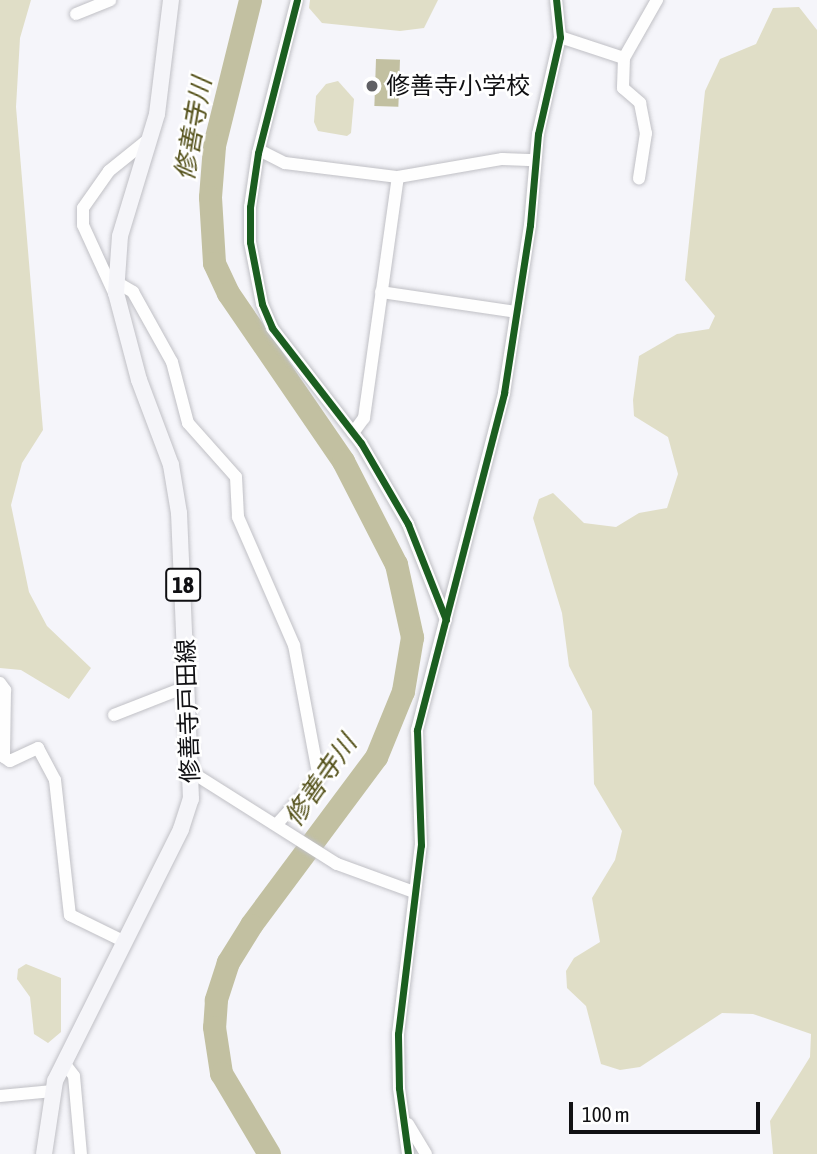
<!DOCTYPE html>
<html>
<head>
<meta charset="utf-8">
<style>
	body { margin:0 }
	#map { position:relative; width:817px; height:1154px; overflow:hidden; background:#f5f5fa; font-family:"Asap Condensed","Noto Sans JP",sans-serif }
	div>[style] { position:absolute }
	.green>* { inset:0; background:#e0dec7 }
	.water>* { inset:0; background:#c2c0a1; transform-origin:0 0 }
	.river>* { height:23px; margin:-11.5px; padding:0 11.5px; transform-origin:11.5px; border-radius:11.5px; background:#c2c0a1 }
	.roads { filter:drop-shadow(0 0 2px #c0c0c5) drop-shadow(0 0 2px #c0c0c5) }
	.minor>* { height:12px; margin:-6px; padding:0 6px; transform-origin:6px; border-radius:6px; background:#fefefe }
	.major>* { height:16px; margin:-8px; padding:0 8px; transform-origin:8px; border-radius:8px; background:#f5f5f9 }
	.cycleway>* { height:7px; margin:-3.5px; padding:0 3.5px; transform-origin:3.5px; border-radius:3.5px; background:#1b5e20 }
	.dots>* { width:19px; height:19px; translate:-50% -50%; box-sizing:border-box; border:4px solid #fff; border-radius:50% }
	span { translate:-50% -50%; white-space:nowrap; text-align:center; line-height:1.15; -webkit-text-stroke:5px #fff; paint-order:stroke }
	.shield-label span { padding:2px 5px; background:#fff; border:2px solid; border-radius:5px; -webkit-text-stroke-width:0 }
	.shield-label { font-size:23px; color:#101013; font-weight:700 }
	.poi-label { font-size:24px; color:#101013 }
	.left { translate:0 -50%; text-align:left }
	.street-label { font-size:24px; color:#101013 }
	.water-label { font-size:26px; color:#55521b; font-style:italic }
	.scale { position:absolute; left:569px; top:1102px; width:191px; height:32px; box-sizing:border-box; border:4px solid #101013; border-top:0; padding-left:9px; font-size:21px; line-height:24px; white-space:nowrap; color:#101013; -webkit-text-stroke:5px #fff; paint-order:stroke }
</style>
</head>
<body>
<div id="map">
	<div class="green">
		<i style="clip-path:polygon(0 0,31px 0,20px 38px,16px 107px,43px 430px,22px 463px,11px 505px,29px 592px,47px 626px,91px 668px,69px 699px,21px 670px,0 668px)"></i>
		<i style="clip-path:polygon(310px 0,438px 0,424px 28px,400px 31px,322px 23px,309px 8px)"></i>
		<i style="clip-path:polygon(799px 7px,817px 30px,817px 1154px,773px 1154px,770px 1121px,810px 1057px,811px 1034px,753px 1014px,722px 1013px,640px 1067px,620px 1070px,601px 1064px,586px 1006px,567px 988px,566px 971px,574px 958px,600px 942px,592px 898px,615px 860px,622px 831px,594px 784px,592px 711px,569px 666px,562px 613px,533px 518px,539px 499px,553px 493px,584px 523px,616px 527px,639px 513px,667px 508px,678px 474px,668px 437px,634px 416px,633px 400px,639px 356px,677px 334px,709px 329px,715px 316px,685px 280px,705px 91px,720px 59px,756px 44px,773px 8px)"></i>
		<i style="clip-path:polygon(338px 81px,354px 99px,351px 133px,347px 136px,318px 131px,314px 122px,316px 96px,326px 84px)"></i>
		<i style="clip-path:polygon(26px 964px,61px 978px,61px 1032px,48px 1043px,34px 1034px,30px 997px,17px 979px,18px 969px)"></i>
	</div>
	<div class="water">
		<i style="left:376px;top:59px;width:24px;height:47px;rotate:2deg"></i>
	</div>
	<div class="river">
		<i style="left:250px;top:0;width:150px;rotate:103.9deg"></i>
		<i style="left:214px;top:146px;width:51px;rotate:94.5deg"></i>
		<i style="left:210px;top:197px;width:66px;rotate:86.5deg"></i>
		<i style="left:214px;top:263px;width:33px;rotate:65deg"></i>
		<i style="left:228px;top:293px;width:204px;rotate:55.6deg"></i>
		<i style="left:343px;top:461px;width:116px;rotate:62.8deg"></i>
		<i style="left:396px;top:564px;width:75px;rotate:77.6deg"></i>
		<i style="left:412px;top:637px;width:55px;rotate:99.5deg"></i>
		<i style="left:403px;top:691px;width:71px;rotate:112.2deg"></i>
		<i style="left:376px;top:757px;width:209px;rotate:126.7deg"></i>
		<i style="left:251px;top:925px;width:44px;rotate:121.9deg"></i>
		<i style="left:228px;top:962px;width:40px;rotate:108deg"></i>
		<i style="left:216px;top:1000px;width:27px;rotate:94deg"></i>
		<i style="left:214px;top:1027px;width:47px;rotate:81.3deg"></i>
		<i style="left:221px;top:1073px;width:94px;rotate:59.3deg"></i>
	</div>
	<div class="roads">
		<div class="minor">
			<i style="left:297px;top:0;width:158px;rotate:104.3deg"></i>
			<i style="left:258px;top:153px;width:55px;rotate:98.4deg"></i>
			<i style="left:250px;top:207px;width:35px;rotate:90deg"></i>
			<i style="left:250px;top:242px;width:63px;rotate:79deg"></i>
			<i style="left:262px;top:304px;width:26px;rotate:67deg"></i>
			<i style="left:272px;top:328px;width:145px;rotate:52.3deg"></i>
			<i style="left:361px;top:443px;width:94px;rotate:59.9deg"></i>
			<i style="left:408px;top:524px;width:103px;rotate:68.4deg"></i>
			<i style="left:76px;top:14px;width:37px;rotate:-22deg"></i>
			<i style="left:560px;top:37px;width:67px;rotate:18.2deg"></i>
			<i style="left:624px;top:58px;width:67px;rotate:-60.4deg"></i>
			<i style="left:624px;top:58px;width:30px;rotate:92deg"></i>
			<i style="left:623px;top:88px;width:23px;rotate:41deg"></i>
			<i style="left:640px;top:103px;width:31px;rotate:79deg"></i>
			<i style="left:646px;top:133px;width:46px;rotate:98.8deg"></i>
			<i style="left:259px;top:150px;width:29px;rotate:27deg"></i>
			<i style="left:285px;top:163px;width:114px;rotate:7.1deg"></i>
			<i style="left:398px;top:177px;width:106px;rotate:-9.8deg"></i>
			<i style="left:502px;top:159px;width:33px;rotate:2deg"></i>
			<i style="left:116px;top:282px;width:20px;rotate:30deg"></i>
			<i style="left:133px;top:292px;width:80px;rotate:60.9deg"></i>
			<i style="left:172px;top:362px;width:63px;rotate:75.3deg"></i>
			<i style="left:188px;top:423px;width:72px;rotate:48.4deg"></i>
			<i style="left:236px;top:477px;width:40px;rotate:87.1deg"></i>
			<i style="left:238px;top:517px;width:140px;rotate:66.4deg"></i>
			<i style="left:294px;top:645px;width:135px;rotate:79.4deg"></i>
			<i style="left:319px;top:778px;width:62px;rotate:132.4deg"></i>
			<i style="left:381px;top:292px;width:137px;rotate:8.4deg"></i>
			<i style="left:115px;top:295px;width:77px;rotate:-114.6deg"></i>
			<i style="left:83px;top:225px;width:17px;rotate:-90deg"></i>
			<i style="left:83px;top:208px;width:45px;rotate:-54.9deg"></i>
			<i style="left:109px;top:171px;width:53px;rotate:-38.8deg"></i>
			<i style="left:353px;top:433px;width:19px;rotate:-54deg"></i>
			<i style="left:364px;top:418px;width:243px;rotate:-82deg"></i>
			<i style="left:0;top:683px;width:9px;rotate:54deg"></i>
			<i style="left:5px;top:690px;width:67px;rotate:90.9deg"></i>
			<i style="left:4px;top:757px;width:7px;rotate:34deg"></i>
			<i style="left:10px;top:761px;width:31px;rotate:-25deg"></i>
			<i style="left:38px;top:748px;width:36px;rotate:62deg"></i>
			<i style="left:55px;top:780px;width:136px;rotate:83.7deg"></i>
			<i style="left:70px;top:915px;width:61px;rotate:26.1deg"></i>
			<i style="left:114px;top:715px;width:79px;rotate:-21.4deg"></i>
			<i style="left:193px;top:773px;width:170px;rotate:32.3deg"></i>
			<i style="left:337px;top:864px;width:82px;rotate:20deg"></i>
			<i style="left:64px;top:1063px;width:16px;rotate:52deg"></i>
			<i style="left:74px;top:1076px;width:78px;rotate:84.9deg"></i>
			<i style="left:0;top:1096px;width:53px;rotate:-5.4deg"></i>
			<i style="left:408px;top:1124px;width:35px;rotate:59deg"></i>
			<i style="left:408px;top:1154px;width:67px;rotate:-97.8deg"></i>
			<i style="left:399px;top:1088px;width:54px;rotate:-91.1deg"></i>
			<i style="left:398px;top:1034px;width:190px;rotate:-83.1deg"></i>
			<i style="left:421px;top:845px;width:115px;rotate:-92deg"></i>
			<i style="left:417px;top:730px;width:348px;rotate:-75.5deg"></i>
			<i style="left:504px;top:393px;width:170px;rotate:-81.2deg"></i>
			<i style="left:530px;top:225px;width:91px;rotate:-85deg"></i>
			<i style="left:538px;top:134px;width:99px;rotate:-77.2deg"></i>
			<i style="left:560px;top:37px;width:37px;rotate:-96deg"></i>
		</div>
		<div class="major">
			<i style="left:44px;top:1154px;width:74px;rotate:-81.4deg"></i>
			<i style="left:55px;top:1081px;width:282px;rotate:-63.4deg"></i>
			<i style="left:181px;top:829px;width:32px;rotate:-72deg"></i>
			<i style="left:191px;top:799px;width:286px;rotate:-92.4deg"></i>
			<i style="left:179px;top:513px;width:49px;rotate:-99.5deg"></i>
			<i style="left:171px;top:465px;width:91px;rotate:-110.6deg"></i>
			<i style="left:139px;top:380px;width:90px;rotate:-104.8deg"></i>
			<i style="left:116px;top:293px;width:57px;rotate:-86deg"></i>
			<i style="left:120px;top:236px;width:127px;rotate:-73.1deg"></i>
			<i style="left:157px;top:114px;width:115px;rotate:-83deg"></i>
		</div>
	</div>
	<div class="cycleway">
		<i style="left:297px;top:0;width:158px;rotate:104.3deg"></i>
		<i style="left:258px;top:153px;width:55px;rotate:98.4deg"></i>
		<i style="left:250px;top:207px;width:35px;rotate:90deg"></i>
		<i style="left:250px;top:242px;width:63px;rotate:79deg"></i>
		<i style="left:262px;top:304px;width:26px;rotate:67deg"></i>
		<i style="left:272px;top:328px;width:145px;rotate:52.3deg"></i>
		<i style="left:361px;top:443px;width:94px;rotate:59.9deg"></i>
		<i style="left:408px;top:524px;width:103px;rotate:68.4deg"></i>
		<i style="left:408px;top:1154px;width:67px;rotate:-97.8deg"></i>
		<i style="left:399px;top:1088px;width:54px;rotate:-91.1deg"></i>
		<i style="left:398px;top:1034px;width:190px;rotate:-83.1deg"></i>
		<i style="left:421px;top:845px;width:115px;rotate:-92deg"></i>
		<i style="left:417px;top:730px;width:348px;rotate:-75.5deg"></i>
		<i style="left:504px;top:393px;width:170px;rotate:-81.2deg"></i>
		<i style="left:530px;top:225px;width:91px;rotate:-85deg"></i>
		<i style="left:538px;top:134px;width:99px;rotate:-77.2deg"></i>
		<i style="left:560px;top:37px;width:37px;rotate:-96deg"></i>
	</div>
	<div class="dots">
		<i style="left:372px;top:86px;background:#606064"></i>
	</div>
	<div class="shield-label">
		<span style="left:183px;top:585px">18</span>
	</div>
	<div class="poi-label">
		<span class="left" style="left:386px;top:86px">修善寺小学校</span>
	</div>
	<div class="street-label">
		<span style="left:188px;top:711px;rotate:-92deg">修善寺戸田線</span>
	</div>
	<div class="water-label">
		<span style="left:194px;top:129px;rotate:-80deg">修善寺川</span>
		<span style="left:321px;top:781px;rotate:-55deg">修善寺川</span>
	</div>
	<div class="scale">100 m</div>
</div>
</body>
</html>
